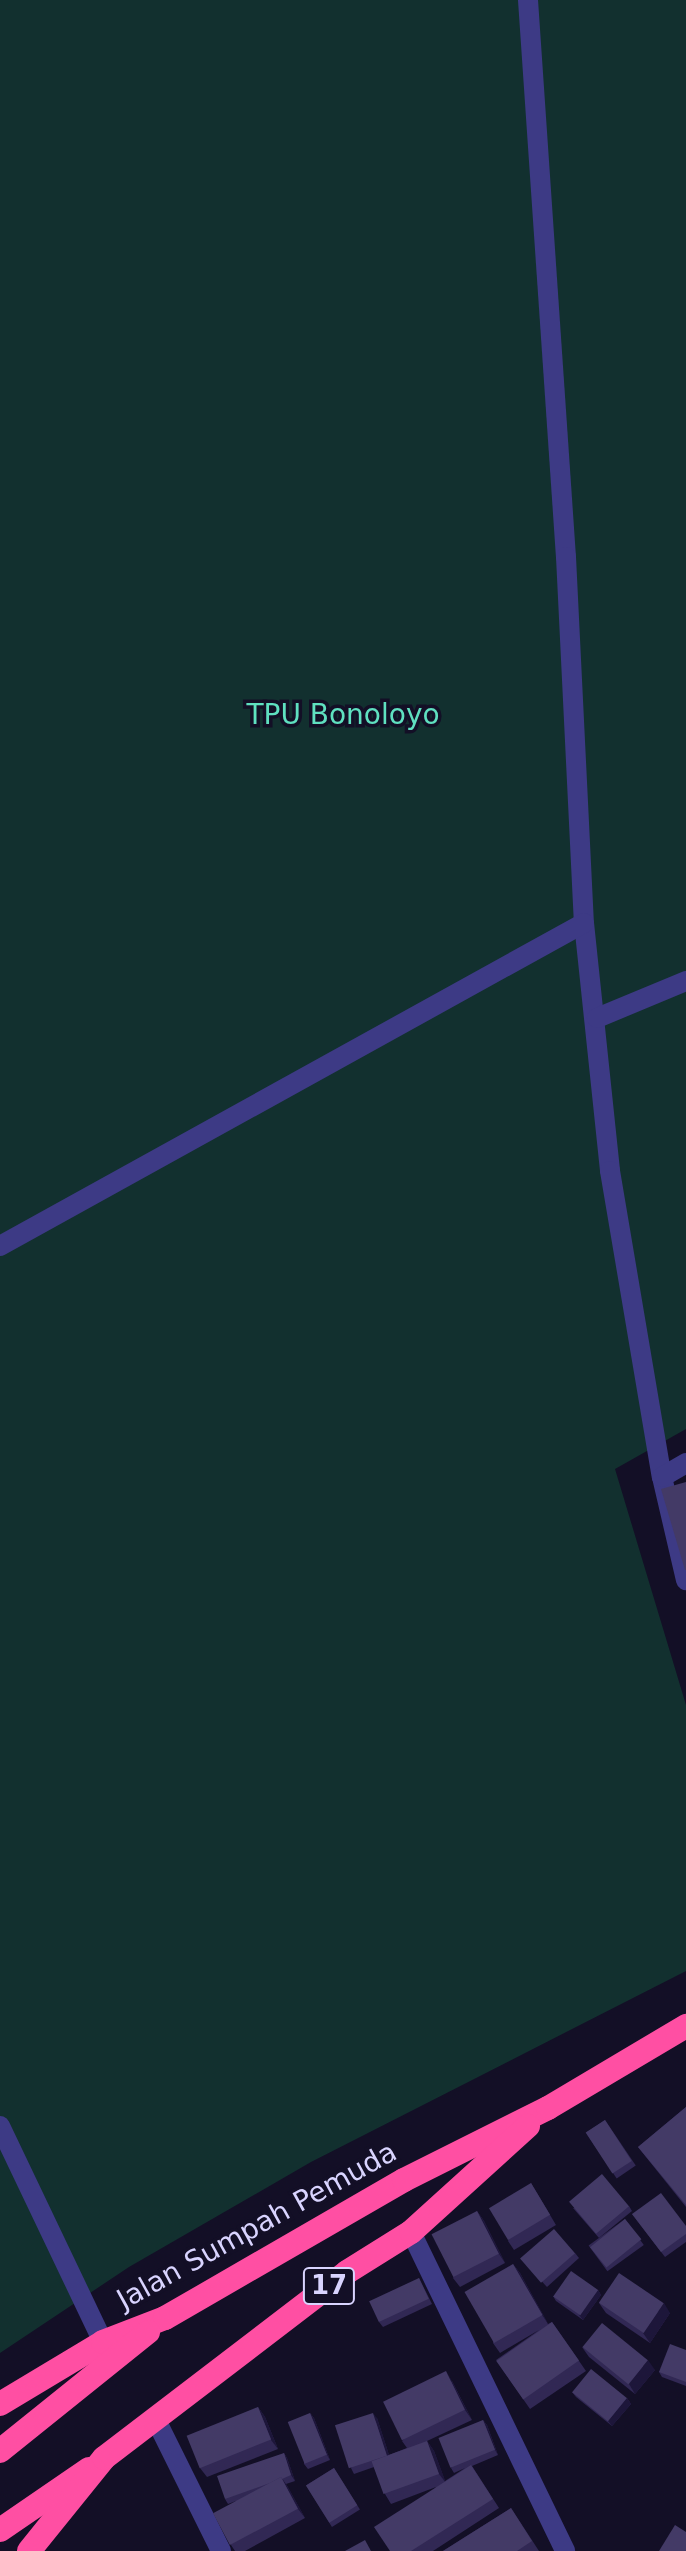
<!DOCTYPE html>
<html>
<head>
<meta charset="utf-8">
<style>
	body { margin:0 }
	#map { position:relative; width:686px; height:2551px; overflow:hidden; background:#130f26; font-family:"DejaVu Sans",sans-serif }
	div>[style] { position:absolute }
	.green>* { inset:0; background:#12302f }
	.minor>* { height:20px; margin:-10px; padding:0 10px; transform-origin:10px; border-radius:10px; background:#3d3a85 }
	.highway>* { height:24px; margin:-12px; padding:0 12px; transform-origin:12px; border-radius:12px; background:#ff4fa3 }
	.wall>* { inset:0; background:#312854; transform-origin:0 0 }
	.shaded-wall>* { inset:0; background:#1d163a }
	.building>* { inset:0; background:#433a66; transform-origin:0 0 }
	span { translate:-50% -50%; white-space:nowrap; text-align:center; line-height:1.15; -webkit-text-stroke:7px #130f26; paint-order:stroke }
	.shield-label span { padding:2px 6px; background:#130f26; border:2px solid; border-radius:6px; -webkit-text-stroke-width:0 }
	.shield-label { font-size:26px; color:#d9d4ff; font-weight:700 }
	.park-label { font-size:28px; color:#5fe0c0 }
	.street-label { font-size:28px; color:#d9d4ff }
</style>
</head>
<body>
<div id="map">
	<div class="green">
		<i style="clip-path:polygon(0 0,686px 0,686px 1429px,615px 1469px,686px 1705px,686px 1971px,311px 2162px,129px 2267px,0 2353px)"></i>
	</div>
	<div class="minor">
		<i style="left:528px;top:0;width:558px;rotate:86.1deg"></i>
		<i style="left:566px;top:557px;width:366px;rotate:87.2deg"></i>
		<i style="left:584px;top:923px;width:249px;rotate:84deg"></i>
		<i style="left:610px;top:1171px;width:310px;rotate:80.4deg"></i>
		<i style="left:662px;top:1477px;width:106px;rotate:76.9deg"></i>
		<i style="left:597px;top:1018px;width:96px;rotate:-22.6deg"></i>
		<i style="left:0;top:1246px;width:667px;rotate:-28.95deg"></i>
		<i style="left:662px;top:1477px;width:28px;rotate:-30deg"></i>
		<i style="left:0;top:2126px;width:239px;rotate:64.5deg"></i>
		<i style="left:411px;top:2232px;width:354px;rotate:64.2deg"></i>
		<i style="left:156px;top:2420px;width:146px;rotate:63.6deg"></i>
	</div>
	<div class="highway">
		<i style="left:0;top:2404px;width:120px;rotate:-31deg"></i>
		<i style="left:103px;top:2342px;width:66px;rotate:-21.2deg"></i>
		<i style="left:165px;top:2318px;width:276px;rotate:-30deg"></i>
		<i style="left:404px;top:2180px;width:161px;rotate:-26.6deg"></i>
		<i style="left:548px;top:2108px;width:161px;rotate:-30.7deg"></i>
		<i style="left:0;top:2451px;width:190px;rotate:-38.8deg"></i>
		<i style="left:0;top:2530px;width:108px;rotate:-34.4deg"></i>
		<i style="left:29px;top:2551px;width:119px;rotate:-51.1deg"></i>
		<i style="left:104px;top:2458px;width:306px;rotate:-37.4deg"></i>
		<i style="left:347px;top:2272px;width:75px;rotate:-32deg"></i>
		<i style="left:411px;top:2232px;width:158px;rotate:-42.2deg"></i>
	</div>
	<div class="wall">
		<i style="clip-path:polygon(686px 2107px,686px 2207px,638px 2147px)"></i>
		<i style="left:605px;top:2120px;width:55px;height:23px;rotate:56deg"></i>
		<i style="clip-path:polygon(531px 2183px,556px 2225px,514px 2250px,508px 2241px)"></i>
		<i style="clip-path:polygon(629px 2206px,632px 2211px,599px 2238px,573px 2208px)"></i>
		<i style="clip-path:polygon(477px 2211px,484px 2221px,505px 2263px,460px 2287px,453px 2278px)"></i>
		<i style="clip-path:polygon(632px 2214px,686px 2226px,686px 2242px,665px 2257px)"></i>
		<i style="left:625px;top:2219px;width:32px;height:45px;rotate:54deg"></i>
		<i style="clip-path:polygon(575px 2253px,579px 2258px,547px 2287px,521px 2259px)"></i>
		<i style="clip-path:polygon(513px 2264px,520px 2273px,548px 2324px,552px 2322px,586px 2371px,530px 2409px,496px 2360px,539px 2330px,500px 2353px,493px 2343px)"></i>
		<i style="clip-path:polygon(419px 2278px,432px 2304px,383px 2327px,379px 2322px)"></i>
		<i style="clip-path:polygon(598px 2290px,601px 2295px,583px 2320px,556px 2301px,553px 2296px)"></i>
		<i style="clip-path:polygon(599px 2303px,670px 2313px,650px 2343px,606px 2313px)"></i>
		<i style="clip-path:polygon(582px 2347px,655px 2370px,635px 2394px,589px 2357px)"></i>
		<i style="clip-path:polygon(686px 2350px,686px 2386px,662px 2377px,659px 2372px)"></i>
		<i style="clip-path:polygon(452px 2381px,472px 2420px,427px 2441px,434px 2451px,445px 2481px,465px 2468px,454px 2473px,451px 2468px,483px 2420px,487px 2425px,498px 2455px,472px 2466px,499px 2508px,433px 2551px,390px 2551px,436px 2487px,391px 2504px,385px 2494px,374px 2467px,354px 2474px,351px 2468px,377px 2418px,389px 2455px,407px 2448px,402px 2441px)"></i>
		<i style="clip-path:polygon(572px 2392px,627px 2398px,631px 2404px,612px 2426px,576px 2397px)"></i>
		<i style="clip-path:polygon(258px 2407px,265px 2417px,278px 2449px,207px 2477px,200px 2468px)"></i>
		<i style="clip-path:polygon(310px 2413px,314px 2418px,330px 2460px,308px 2469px,304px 2464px)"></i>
		<i style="clip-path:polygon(284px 2453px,287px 2458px,295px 2481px,286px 2484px,305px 2518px,245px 2551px,235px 2551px,231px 2545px,236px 2501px,228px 2504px,225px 2499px)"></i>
		<i style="left:334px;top:2468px;width:49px;height:33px;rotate:58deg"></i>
		<i style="clip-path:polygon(511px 2508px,539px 2551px,443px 2551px)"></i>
	</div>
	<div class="shaded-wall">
		<i style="clip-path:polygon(477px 2211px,484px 2221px,505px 2263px,499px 2254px)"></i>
		<i style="clip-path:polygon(513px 2264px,520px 2273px,549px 2325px,542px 2315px)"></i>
		<i style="clip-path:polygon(598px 2290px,601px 2295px,583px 2320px,579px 2315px)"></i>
		<i style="clip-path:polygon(664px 2303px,670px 2313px,650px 2343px,643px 2333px)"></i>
		<i style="clip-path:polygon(648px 2360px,655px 2370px,635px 2394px,629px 2384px)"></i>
		<i style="clip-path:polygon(446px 2371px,452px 2381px,472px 2420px,465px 2410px)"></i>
		<i style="clip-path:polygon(627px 2398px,631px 2404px,612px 2426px,608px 2421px)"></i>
		<i style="clip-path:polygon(258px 2407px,265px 2417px,278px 2449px,271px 2440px)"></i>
		<i style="clip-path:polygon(310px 2413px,314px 2418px,330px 2460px,327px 2455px)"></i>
		<i style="clip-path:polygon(373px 2413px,377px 2418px,391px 2461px,387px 2456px)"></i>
		<i style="clip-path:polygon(483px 2420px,487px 2425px,498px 2455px,495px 2450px)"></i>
		<i style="clip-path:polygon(427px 2441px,434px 2451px,446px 2483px,439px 2474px)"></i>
		<i style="clip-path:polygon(284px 2453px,287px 2458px,295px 2481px,291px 2475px)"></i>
		<i style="clip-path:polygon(281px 2477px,288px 2487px,305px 2518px,298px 2509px)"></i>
	</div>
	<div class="building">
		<i style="clip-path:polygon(686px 1482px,686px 1570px,685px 1570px,661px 1489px)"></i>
		<i style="clip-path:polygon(686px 2107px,686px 2205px,638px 2147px)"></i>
		<i style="left:605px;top:2120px;width:49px;height:23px;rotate:57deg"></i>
		<i style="left:602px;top:2174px;width:42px;height:43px;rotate:50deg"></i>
		<i style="left:531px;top:2183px;width:37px;height:49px;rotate:59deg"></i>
		<i style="clip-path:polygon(661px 2193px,686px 2226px,686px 2234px,661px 2252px,632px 2214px)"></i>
		<i style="left:477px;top:2211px;width:48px;height:51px;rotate:63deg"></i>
		<i style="left:625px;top:2219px;width:26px;height:45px;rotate:51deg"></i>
		<i style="left:554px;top:2229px;width:32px;height:45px;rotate:49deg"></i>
		<i style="left:513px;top:2264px;width:59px;height:56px;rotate:60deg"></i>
		<i style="left:571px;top:2271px;width:33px;height:31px;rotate:35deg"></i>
		<i style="left:619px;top:2273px;width:54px;height:36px;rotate:34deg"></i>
		<i style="left:419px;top:2278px;width:23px;height:55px;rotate:65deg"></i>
		<i style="left:552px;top:2322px;width:47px;height:68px;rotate:55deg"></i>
		<i style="left:602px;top:2323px;width:59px;height:31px;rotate:39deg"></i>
		<i style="clip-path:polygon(670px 2344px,686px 2350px,686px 2382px,659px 2372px)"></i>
		<i style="left:591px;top:2369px;width:46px;height:30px;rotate:39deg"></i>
		<i style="left:446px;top:2371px;width:43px;height:70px;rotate:64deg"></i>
		<i style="left:258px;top:2407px;width:35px;height:77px;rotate:68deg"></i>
		<i style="left:310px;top:2413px;width:45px;height:24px;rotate:68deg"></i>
		<i style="left:373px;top:2413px;width:45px;height:40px;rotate:72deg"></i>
		<i style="left:483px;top:2420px;width:32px;height:48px;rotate:68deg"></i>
		<i style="left:427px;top:2441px;width:35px;height:59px;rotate:70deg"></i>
		<i style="clip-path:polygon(284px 2453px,291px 2475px,282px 2479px,281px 2477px,270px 2483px,225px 2499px,217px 2476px)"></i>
		<i style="clip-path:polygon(471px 2465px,493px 2499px,411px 2551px,390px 2551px,374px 2527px)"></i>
		<i style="left:334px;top:2468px;width:44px;height:33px;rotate:58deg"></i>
		<i style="left:281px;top:2477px;width:36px;height:77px;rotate:62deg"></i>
		<i style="clip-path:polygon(511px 2508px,532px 2541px,517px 2551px,443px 2551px)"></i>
		<i style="clip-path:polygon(675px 2525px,686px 2532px,686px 2551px,659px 2551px)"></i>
		<i style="clip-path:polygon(365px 2540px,371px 2551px,345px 2551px)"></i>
	</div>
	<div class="shield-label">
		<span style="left:329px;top:2286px">17</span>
	</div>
	<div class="park-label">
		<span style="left:343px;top:715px">TPU Bonoloyo</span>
	</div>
	<div class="street-label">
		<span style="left:257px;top:2226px;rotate:-29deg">Jalan Sumpah Pemuda</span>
	</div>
</div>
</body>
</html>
